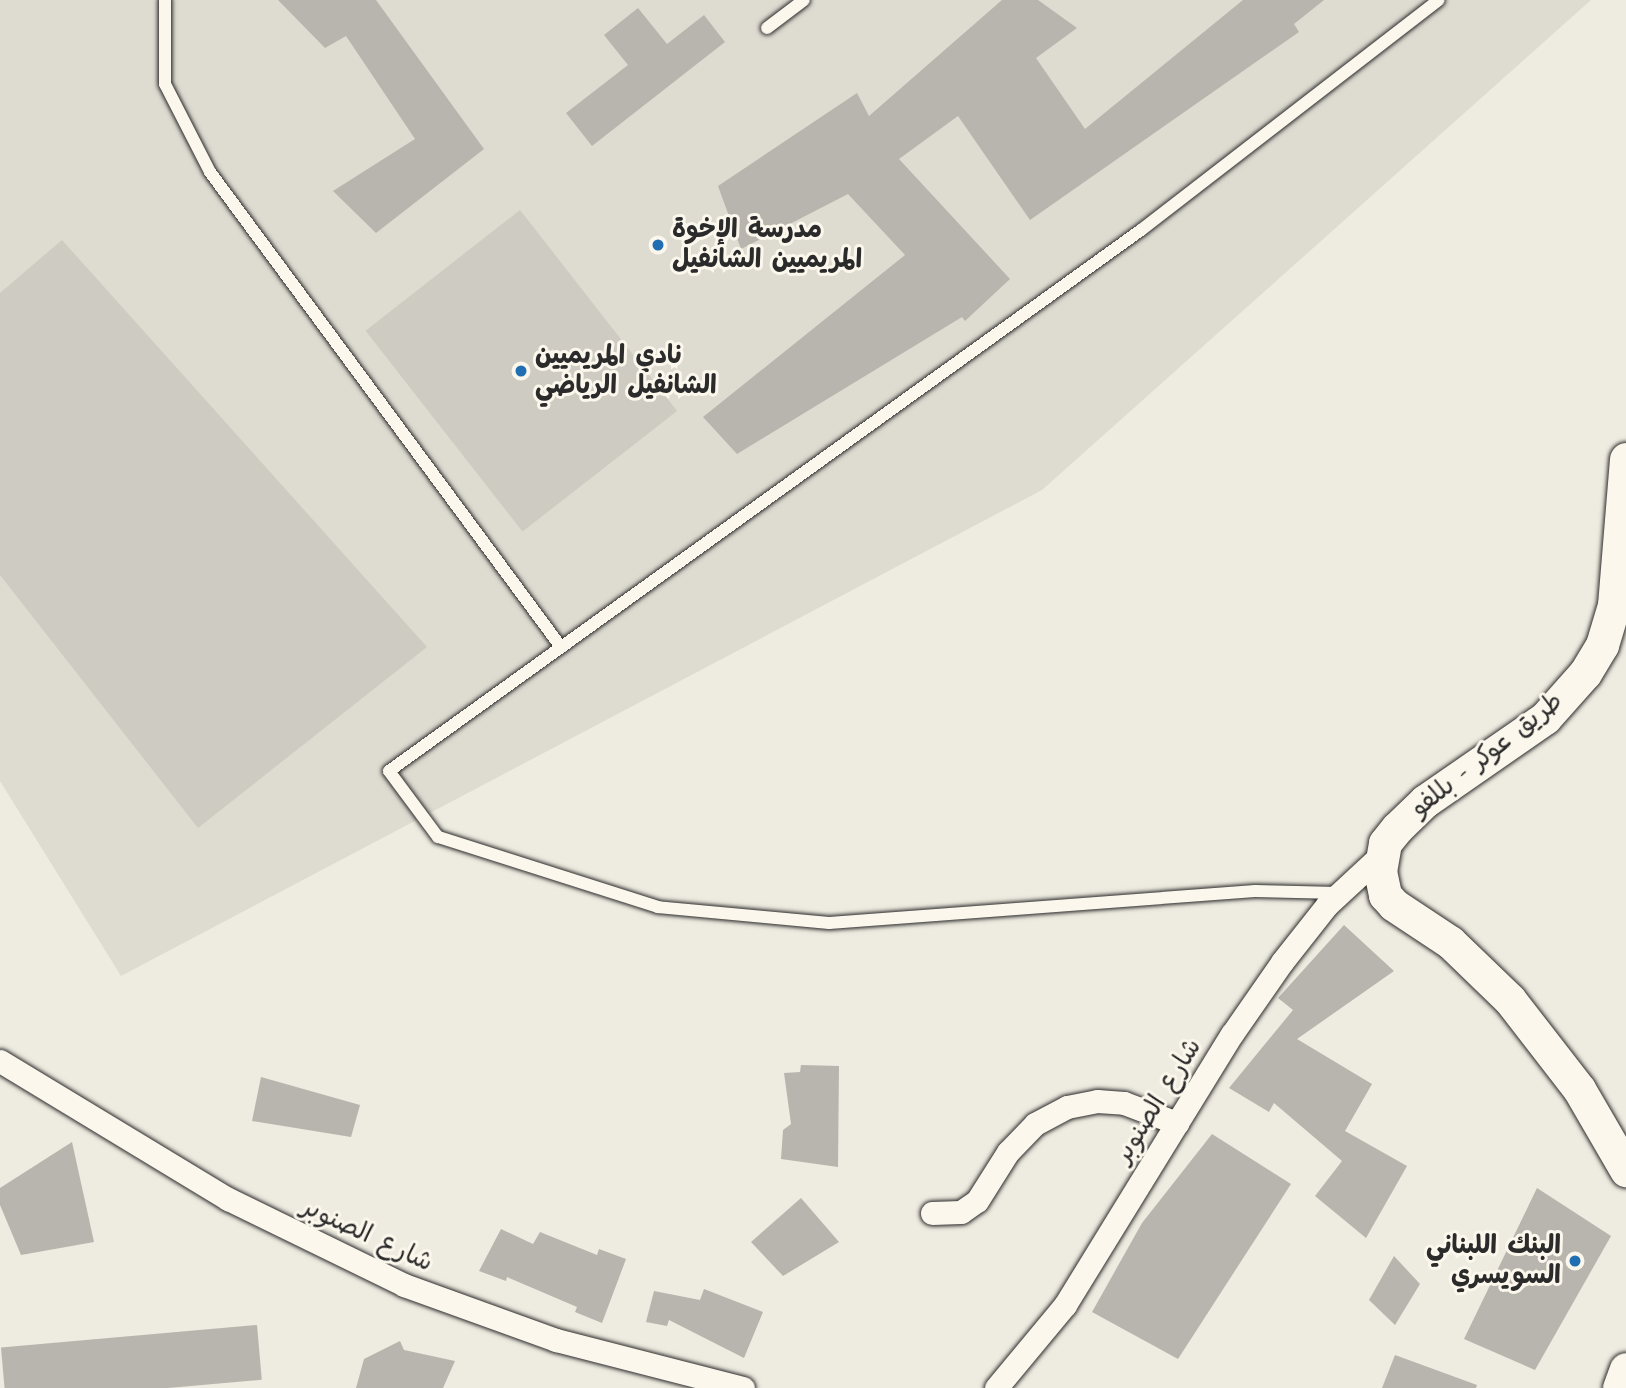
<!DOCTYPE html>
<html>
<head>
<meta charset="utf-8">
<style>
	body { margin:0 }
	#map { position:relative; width:1626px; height:1388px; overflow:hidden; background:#eeebe0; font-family:"Architects Daughter","Playpen Sans Arabic",sans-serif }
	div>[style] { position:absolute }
	.built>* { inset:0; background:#dedbd1 }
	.green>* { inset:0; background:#cecbc2; transform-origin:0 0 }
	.building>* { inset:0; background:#b8b5ae; transform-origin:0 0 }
	.roads { filter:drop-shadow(0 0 2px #2b2b2b) drop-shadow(0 0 2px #2b2b2b) }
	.lane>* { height:12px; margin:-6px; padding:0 6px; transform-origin:6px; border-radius:6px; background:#fbf7ec }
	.street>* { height:23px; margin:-11.5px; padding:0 11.5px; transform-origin:11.5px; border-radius:11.5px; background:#fbf7ec }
	.secondary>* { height:33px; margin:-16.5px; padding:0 16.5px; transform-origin:16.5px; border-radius:16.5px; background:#fbf7ec }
	.dots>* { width:19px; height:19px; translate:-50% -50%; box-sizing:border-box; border:4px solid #fbf7ec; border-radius:50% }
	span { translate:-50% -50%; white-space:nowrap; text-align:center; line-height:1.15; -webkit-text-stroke:6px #fbf7ec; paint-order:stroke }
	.poi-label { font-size:26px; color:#2b2b2b; font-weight:700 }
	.left { translate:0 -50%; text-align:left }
	.right { translate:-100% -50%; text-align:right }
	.street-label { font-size:26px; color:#2b2b2b }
</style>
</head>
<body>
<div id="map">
	<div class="built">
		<i style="clip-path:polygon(0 0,1591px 0,1042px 490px,121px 976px,0 781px)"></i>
	</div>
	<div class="green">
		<i style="left:520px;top:210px;width:255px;height:196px;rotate:52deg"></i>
		<i style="clip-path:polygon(62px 240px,427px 647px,198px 828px,0 575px,0 293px)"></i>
	</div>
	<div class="building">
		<i style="clip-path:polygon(278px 0,376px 0,484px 149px,376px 233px,333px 191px,415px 139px,346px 36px,325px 48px)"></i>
		<i style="clip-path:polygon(1002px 0,1038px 0,1077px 28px,1036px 58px,1085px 129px,1243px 0,1324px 0,1294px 24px,1299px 32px,1030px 220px,958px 116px,899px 159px,1010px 279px,965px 321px,962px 317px,737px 454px,703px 417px,905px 255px,848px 194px,741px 249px,718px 186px,857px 93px,869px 116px)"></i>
		<i style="clip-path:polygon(638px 8px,667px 44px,704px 15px,725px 42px,592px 146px,566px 113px,628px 65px,604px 35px)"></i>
		<i style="clip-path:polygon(1344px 925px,1394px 971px,1297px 1039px,1372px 1084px,1345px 1131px,1407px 1166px,1366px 1238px,1315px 1196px,1342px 1161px,1274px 1103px,1269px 1112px,1229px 1088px,1293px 1010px,1278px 998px)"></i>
		<i style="clip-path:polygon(801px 1065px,839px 1066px,838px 1167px,781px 1159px,783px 1130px,791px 1124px,784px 1073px,800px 1072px)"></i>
		<i style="clip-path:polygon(261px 1077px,360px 1105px,351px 1137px,252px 1121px)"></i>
		<i style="clip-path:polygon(1212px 1134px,1291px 1184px,1178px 1359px,1092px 1312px,1142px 1223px)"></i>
		<i style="clip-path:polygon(72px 1142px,94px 1242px,21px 1255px,0 1205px,0 1188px)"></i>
		<i style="clip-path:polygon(1537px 1188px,1611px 1236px,1535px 1370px,1464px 1339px)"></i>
		<i style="clip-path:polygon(801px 1198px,839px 1242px,783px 1276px,751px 1242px)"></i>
		<i style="clip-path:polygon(501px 1229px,533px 1244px,540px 1232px,597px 1255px,599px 1249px,626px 1259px,602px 1323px,575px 1312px,577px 1307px,507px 1277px,506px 1281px,479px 1271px)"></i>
		<i style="clip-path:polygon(1394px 1256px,1420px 1284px,1395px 1325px,1369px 1300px)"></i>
		<i style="clip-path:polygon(704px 1289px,763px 1312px,744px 1358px,669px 1320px,667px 1326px,646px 1322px,654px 1291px,700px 1300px)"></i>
		<i style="left:257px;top:1325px;width:55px;height:257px;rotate:85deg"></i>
		<i style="clip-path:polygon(400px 1341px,404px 1350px,455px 1361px,443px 1388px,356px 1388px,364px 1359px)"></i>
		<i style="clip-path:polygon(1395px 1355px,1477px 1385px,1476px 1388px,1382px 1388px)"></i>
	</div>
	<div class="roads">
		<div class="lane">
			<i style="left:165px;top:0;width:84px;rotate:90deg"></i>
			<i style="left:165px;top:84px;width:99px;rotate:62.9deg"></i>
			<i style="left:210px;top:172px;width:591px;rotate:53.54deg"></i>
			<i style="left:767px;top:28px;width:46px;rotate:-37.1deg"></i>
			<i style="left:1338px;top:893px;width:83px;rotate:-178.6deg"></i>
			<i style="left:1255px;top:891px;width:427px;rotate:175.7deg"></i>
			<i style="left:829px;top:923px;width:172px;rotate:-174.7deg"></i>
			<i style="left:658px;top:907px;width:231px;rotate:-162.3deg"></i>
			<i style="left:438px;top:837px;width:82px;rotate:-126.6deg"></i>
			<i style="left:389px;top:771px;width:926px;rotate:-35.73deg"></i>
			<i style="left:1141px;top:230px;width:376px;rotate:-37.7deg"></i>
		</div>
		<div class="street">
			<i style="left:0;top:1061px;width:267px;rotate:31.2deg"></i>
			<i style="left:228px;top:1199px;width:196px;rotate:26deg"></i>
			<i style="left:404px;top:1285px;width:162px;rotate:19.9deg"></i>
			<i style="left:556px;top:1340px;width:193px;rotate:14.4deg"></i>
			<i style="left:932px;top:1213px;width:29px;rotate:-2deg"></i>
			<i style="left:961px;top:1212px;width:19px;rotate:-35deg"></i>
			<i style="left:977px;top:1201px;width:58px;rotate:-57.7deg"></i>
			<i style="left:1008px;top:1152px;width:39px;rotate:-46deg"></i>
			<i style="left:1035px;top:1124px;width:36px;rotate:-28deg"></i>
			<i style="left:1067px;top:1107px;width:31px;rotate:-11deg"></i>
			<i style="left:1097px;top:1101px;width:27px;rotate:4deg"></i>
			<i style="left:1124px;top:1103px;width:57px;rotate:20.7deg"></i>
			<i style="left:996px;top:1388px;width:108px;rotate:-50.3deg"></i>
			<i style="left:1065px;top:1305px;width:318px;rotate:-58.4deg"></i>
			<i style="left:1232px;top:1034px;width:88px;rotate:-55.2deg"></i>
			<i style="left:1282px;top:962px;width:73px;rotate:-51.7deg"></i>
			<i style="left:1327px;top:905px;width:75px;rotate:-42.8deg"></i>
		</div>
		<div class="secondary">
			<i style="left:1626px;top:459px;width:146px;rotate:94.7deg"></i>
			<i style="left:1614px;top:605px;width:42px;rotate:106.7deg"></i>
			<i style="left:1602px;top:645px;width:33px;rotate:121deg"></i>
			<i style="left:1585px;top:673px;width:60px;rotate:131.6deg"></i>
			<i style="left:1545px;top:718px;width:146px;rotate:145.3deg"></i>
			<i style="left:1425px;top:801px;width:39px;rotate:136deg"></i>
			<i style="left:1397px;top:828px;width:19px;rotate:129deg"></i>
			<i style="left:1385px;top:843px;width:28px;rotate:100deg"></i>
			<i style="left:1380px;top:871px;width:25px;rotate:78deg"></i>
			<i style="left:1385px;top:895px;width:13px;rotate:48deg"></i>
			<i style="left:1394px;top:905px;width:67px;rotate:33.5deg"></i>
			<i style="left:1450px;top:942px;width:83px;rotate:44deg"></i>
			<i style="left:1510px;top:1000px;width:113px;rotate:52.2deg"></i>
			<i style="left:1579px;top:1089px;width:94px;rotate:59.9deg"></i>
			<i style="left:1619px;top:1388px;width:20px;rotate:-70deg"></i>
		</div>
	</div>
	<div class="dots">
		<i style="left:658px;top:245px;background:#1f6fb2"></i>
		<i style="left:521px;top:371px;background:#1f6fb2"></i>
		<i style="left:1575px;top:1261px;background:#1f6fb2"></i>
	</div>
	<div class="poi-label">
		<span class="left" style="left:672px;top:245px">مدرسة الإخوة<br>المريميين الشانفيل</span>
		<span class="left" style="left:535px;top:371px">نادي المريميين<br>الشانفيل الرياضي</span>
		<span class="right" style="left:1561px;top:1261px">البنك اللبناني<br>السويسري</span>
	</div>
	<div class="street-label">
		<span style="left:1487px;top:755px;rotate:-38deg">طريق عوكر - بللفو</span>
		<span style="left:1158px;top:1101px;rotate:-58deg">شارع الصنوبر</span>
		<span style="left:367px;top:1235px;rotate:25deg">شارع الصنوبر</span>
	</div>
</div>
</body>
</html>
